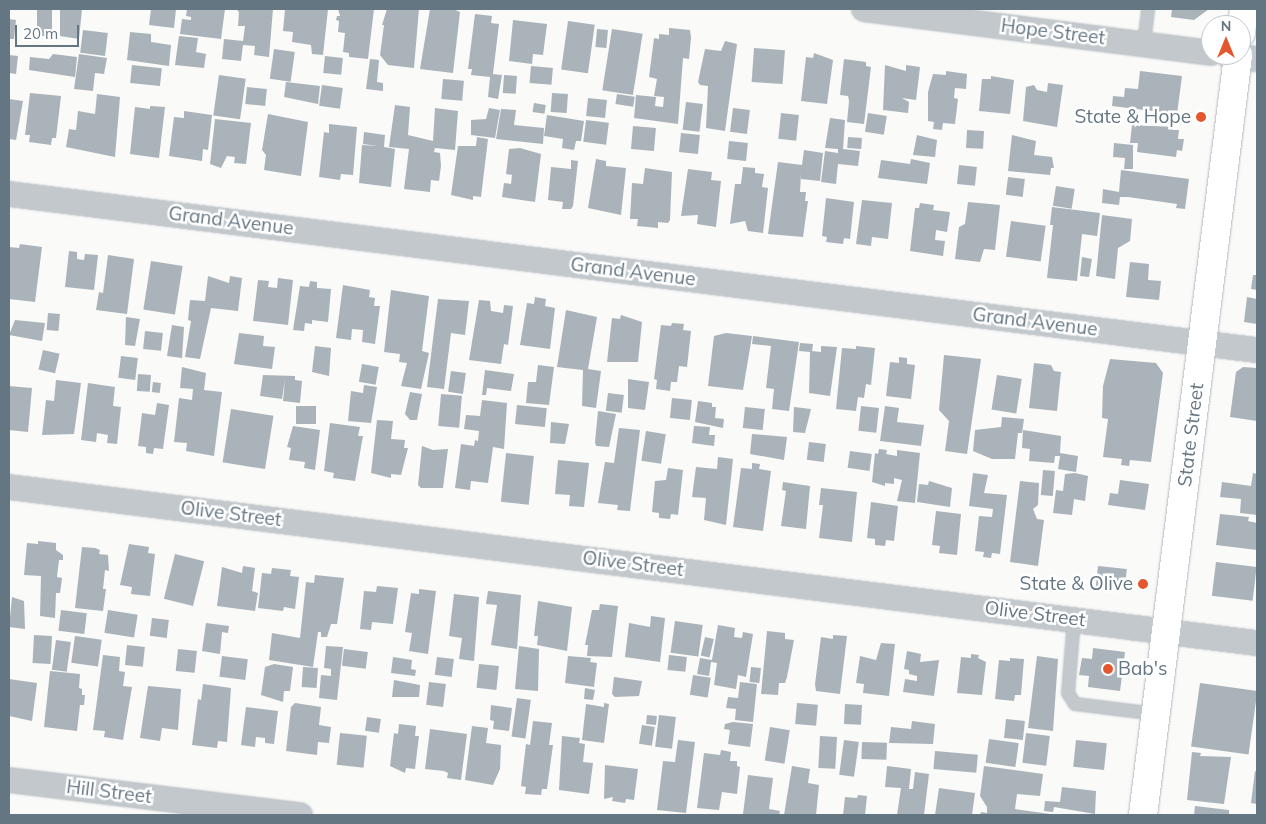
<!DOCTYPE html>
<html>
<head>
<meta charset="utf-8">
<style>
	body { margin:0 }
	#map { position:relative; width:1266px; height:824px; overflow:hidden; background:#fafaf8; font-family:Mulish,sans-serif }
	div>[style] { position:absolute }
	.building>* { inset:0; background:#aab3b9; transform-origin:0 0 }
	.roads { filter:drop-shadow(0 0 1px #b3babf) drop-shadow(0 0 1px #b3babf) }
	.service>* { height:12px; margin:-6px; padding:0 6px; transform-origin:6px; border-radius:6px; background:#c3c8cc }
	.minor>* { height:24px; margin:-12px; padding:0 12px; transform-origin:12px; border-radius:12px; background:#c3c8cc }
	.secondary>* { height:28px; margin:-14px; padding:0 14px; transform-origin:14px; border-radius:14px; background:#fff }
	.dots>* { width:14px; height:14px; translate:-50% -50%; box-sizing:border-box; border:2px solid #fff; border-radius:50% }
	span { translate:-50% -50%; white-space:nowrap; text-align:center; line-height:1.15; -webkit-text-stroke:5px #fff; paint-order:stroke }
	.street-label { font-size:19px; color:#657683 }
	.poi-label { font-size:19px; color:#657683 }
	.right { translate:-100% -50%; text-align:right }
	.left { translate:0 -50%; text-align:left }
	.frame { position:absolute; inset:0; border:10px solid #657683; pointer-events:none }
	.north { position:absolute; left:1201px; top:15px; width:50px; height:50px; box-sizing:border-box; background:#fff; border:1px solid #c1c8cd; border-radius:50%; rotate:0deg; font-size:14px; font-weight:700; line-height:20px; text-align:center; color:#657683 }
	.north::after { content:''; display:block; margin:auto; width:18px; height:22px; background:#e4572e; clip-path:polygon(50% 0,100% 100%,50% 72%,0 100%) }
	.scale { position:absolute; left:15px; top:25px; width:64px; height:22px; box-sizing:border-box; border:2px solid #657683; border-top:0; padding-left:6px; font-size:15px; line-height:18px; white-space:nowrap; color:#657683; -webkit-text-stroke:4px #fff; paint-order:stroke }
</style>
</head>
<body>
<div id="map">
	<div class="building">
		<i style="left:37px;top:9px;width:15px;height:27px"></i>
		<i style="clip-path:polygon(60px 9px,82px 9px,79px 39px,60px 36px)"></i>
		<i style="clip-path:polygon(151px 9px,176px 9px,174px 28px,149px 25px)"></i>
		<i style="clip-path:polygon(187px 9px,225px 9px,221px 39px,180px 34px,182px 19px,191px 20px,191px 17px,186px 16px)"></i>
		<i style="clip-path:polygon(236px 9px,273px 9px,269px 57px,254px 55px,255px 46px,243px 45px,241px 61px,222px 59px,224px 39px,243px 41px,245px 26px,238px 26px,239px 12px)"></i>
		<i style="clip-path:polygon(285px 9px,328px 9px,323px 55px,312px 54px,311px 45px,292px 42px,293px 32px,283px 31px)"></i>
		<i style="clip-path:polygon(338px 9px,374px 9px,368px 59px,349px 57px,349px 53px,343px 52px,345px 33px,338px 32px,339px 21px,336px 20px,337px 16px,340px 16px)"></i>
		<i style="clip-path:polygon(387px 9px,419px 9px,414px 68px,388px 65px,380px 55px,384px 25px,382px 25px)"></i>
		<i style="clip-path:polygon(430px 9px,453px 9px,460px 12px,453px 73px,420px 69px)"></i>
		<i style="clip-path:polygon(1172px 9px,1209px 9px,1194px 20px,1171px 17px)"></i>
		<i style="clip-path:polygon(475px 14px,492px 16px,491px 23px,499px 24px,493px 74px,502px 75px,498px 99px,488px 97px,490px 77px,471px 75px,472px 69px,468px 69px)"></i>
		<i style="clip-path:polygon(9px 19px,16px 20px,14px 39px,9px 39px)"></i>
		<i style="clip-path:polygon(513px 20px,547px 24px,543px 55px,533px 54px,532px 64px,509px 61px)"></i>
		<i style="left:568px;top:21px;width:27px;height:49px;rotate:8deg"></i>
		<i style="clip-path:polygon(669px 28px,690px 30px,691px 38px,689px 59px,683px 58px,678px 124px,634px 118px,636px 95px,656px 97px,655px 106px,663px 107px,664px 97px,654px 96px,657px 79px,649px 77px,654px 38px,659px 39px,659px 34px,669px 35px)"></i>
		<i style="left:597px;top:29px;width:11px;height:18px;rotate:5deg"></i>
		<i style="left:612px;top:29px;width:31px;height:62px;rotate:9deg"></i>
		<i style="left:83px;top:30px;width:25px;height:23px;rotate:7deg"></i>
		<i style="clip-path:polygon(130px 32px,151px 34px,151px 42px,171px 45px,169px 66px,127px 60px)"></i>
		<i style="clip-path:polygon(179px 36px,198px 38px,196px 52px,206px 54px,204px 68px,175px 65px)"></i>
		<i style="clip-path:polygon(725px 41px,737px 44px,725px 131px,706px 128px,708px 86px,700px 85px,698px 82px,705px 49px,721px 51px)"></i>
		<i style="left:754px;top:48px;width:31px;height:34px;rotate:4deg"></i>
		<i style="left:274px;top:49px;width:21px;height:30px;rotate:8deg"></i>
		<i style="clip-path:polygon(814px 53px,833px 60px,827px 104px,801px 101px,806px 57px,813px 58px)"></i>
		<i style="clip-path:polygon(53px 54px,77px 57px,75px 77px,29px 70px,30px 57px,49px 59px)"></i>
		<i style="clip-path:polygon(79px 54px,107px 58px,104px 74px,95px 73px,93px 91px,74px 89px)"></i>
		<i style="clip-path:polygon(9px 55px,18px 56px,16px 74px,9px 73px)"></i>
		<i style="left:325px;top:56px;width:18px;height:17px;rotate:6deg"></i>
		<i style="clip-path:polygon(370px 59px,379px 60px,377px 82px,383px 83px,383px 91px,366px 89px)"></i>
		<i style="clip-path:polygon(844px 59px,866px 62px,866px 66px,871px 67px,864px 124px,847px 122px,849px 101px,848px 96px,840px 95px)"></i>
		<i style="left:132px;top:65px;width:30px;height:18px;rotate:6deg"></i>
		<i style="clip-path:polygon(885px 65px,906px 71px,906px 65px,920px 67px,916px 100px,902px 98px,909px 102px,908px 113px,883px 110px)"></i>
		<i style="left:531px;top:66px;width:22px;height:17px;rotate:5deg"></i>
		<i style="clip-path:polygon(946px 71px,967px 74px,966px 89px,955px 88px,954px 98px,958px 99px,955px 124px,943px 123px,942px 130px,933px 129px,934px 122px,928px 121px,928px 92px,933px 74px,946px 75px)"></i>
		<i style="clip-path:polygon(1140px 71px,1182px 76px,1177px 114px,1112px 106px,1113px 96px,1124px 97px,1125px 88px,1138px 89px)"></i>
		<i style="left:219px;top:75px;width:27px;height:41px;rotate:8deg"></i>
		<i style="left:504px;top:75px;width:13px;height:18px;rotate:4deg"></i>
		<i style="clip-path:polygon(991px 76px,1014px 80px,1010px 114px,979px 111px,982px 79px,991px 79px)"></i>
		<i style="left:443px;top:79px;width:21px;height:20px;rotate:5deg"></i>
		<i style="clip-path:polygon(286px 82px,320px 86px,318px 104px,284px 97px)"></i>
		<i style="clip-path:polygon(1048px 83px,1063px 85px,1057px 127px,1023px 121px,1026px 87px,1034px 85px,1037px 90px,1047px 92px)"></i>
		<i style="left:322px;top:85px;width:21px;height:21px;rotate:8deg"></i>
		<i style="left:247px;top:87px;width:20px;height:17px;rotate:6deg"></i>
		<i style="clip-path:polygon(30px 93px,61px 96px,56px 138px,52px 138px,51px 145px,29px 142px,30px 135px,25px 135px)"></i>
		<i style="left:552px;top:93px;width:16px;height:19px;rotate:4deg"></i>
		<i style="clip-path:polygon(97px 94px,120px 97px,115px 157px,66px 147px,69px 129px,76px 130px,78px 111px,95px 114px)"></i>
		<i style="left:617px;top:94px;width:18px;height:10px;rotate:9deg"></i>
		<i style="left:588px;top:98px;width:19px;height:18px;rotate:6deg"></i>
		<i style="clip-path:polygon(9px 99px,23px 101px,16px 140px,9px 139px)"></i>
		<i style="left:686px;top:102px;width:17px;height:28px;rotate:7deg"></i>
		<i style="left:534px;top:103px;width:12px;height:9px;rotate:9deg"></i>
		<i style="clip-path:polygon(395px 105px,410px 107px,408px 135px,433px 141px,435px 108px,458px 111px,455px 150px,435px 148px,434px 152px,440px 153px,441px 166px,439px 181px,431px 180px,430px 192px,404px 189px,409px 149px,389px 147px)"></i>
		<i style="clip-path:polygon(150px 106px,165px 107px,159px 158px,130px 154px,135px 107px,150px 109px)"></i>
		<i style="clip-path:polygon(489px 108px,500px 110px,495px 138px,471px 135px,471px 120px,486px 119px)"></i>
		<i style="left:733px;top:108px;width:17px;height:24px;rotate:7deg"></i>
		<i style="clip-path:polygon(501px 109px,516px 110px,514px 125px,544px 128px,543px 144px,496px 139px)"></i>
		<i style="clip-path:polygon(184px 111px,212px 115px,208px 150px,203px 149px,202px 161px,169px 156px,174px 117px,184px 118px)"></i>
		<i style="left:781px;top:113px;width:18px;height:26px;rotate:6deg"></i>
		<i style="left:868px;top:113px;width:19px;height:19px;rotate:9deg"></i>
		<i style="clip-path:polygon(268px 114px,308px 122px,301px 176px,264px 170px,266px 155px,262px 150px)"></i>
		<i style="clip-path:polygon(547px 115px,584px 121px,581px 141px,576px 141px,574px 150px,562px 148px,563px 139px,544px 136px)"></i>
		<i style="clip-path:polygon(830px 118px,845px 120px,843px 149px,860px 151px,858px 166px,838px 164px,836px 184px,821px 182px,825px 151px,838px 153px,838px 149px,825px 148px)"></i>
		<i style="clip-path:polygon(215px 119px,251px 123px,246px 164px,234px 163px,235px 157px,227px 156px,221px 168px,210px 164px)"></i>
		<i style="left:586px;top:120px;width:23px;height:22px;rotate:7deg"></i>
		<i style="clip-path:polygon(329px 124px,357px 127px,353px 175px,341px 174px,340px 180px,319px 177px,324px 132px,329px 133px)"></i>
		<i style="clip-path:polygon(1132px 125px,1174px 127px,1173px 130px,1179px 130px,1178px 139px,1184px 139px,1182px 151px,1177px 150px,1176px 157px,1137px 152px,1138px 143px,1130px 143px)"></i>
		<i style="left:633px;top:126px;width:23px;height:23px;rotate:5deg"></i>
		<i style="left:967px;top:130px;width:17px;height:18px;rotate:3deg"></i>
		<i style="clip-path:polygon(364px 132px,385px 135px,384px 147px,395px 149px,391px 187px,359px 183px,362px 145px,378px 146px,363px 144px)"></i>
		<i style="left:681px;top:133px;width:19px;height:19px;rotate:6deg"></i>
		<i style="clip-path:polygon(917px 135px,937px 140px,935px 157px,913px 155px)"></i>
		<i style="clip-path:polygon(1012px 135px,1036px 141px,1034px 155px,1052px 157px,1054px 168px,1051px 168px,1050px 175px,1008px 171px)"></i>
		<i style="clip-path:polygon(477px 137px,488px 139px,481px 197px,473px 196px,473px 200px,451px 195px,458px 146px,476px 146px)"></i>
		<i style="left:848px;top:137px;width:14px;height:11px;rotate:4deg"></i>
		<i style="left:729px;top:141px;width:19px;height:18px;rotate:6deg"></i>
		<i style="clip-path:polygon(1114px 143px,1133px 145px,1133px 169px,1124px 169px,1125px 158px,1113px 157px)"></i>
		<i style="clip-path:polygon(520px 148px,541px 154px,535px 202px,502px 197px,504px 183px,511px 184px,512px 175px,506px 174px,509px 149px)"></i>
		<i style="clip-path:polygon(804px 150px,823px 153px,820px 181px,801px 179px,801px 173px,800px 192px,806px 192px,805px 201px,808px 201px,803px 237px,768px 234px,778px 162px,802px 165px)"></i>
		<i style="clip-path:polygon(596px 159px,606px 161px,606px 166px,626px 168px,621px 215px,588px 208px)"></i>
		<i style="clip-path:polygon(911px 159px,930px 163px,927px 184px,878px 178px,881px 160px,910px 164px)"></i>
		<i style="clip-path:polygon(571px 160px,578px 161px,573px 206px,571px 209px,562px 209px,563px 202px,548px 200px,551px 167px,571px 169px)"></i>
		<i style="left:959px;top:165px;width:18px;height:19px;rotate:6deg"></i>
		<i style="clip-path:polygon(743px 167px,755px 168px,755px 173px,764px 174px,762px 187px,768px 188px,763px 233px,748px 231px,745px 221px,730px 224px,735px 184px,741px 184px)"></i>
		<i style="clip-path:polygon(645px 168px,672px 172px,670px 220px,668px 223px,658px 222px,658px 228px,637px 226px,638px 219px,630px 219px,632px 183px,643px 184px)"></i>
		<i style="clip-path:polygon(688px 169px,712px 172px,711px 180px,721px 181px,716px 227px,697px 224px,698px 215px,681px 216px)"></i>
		<i style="clip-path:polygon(1121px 170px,1189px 179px,1185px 209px,1176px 208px,1177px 204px,1128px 197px,1120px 197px,1119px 205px,1102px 203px,1103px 189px,1119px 192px)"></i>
		<i style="left:1008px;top:177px;width:17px;height:18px;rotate:7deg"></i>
		<i style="left:1056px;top:186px;width:19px;height:20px;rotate:9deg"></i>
		<i style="clip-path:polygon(826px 198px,854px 202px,850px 239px,844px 238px,843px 244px,826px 242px,827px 237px,822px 236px)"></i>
		<i style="clip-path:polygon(862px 200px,892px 203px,888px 239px,872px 237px,871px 246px,856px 244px)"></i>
		<i style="clip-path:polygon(968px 202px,1000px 205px,995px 250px,984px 249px,980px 262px,955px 259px,959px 227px,965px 224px)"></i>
		<i style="clip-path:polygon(920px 203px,934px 205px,933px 210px,950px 212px,947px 232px,936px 230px,935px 240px,945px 241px,943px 256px,910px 251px,915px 208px,919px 208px)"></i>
		<i style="clip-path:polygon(1052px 207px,1100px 213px,1097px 236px,1082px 234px,1077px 281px,1047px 278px,1053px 225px,1050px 225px)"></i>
		<i style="clip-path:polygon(1102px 215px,1132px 219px,1130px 241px,1118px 248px,1115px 279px,1096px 276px)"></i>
		<i style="left:1011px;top:221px;width:35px;height:36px;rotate:8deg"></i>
		<i style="clip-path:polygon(20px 244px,42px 247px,35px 302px,9px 299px,9px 247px,19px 248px)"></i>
		<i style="clip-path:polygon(69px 251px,77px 252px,77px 259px,84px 260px,85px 254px,98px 255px,94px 290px,65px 287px)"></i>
		<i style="clip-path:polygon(108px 255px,134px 259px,127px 314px,96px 310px,99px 292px,103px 293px)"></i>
		<i style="clip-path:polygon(1082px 257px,1092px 259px,1089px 277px,1080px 276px)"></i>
		<i style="left:151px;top:261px;width:32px;height:49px;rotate:9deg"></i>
		<i style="clip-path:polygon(1130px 262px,1149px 264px,1148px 280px,1161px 281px,1159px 300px,1126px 297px)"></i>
		<i style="clip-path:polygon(1253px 275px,1257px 275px,1257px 290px,1251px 289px)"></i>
		<i style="clip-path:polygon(208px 276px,229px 283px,230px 276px,242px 278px,238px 311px,211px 308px,200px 359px,185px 357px,191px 321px,188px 320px,190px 300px,205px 301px)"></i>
		<i style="clip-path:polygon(278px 278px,293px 280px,288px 325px,253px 321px,258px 280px,269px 281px,268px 287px,277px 288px)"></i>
		<i style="clip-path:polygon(310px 281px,317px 282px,317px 288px,331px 289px,328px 322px,312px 320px,312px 324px,305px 323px,304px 331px,293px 330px,300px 286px,309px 287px)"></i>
		<i style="clip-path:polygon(343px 285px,370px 290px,369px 297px,375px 298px,374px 306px,380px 306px,375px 344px,362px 342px,363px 330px,352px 329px,351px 340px,336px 338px)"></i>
		<i style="clip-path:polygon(391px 290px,429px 296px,422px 351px,429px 353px,421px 389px,401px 386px,407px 363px,399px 362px,400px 354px,384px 352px)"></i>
		<i style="clip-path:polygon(535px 297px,546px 299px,545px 306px,555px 308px,550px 349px,520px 345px,527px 303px,534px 304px)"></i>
		<i style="clip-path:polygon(1247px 297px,1257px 299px,1257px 324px,1244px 322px)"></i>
		<i style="clip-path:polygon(438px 299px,469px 301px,465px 335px,451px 333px,444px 389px,427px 387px)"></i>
		<i style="clip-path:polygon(479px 300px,490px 301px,491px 311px,503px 313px,504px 305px,513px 306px,508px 345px,504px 344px,501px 364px,469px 360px)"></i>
		<i style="clip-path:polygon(566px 310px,597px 317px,588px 369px,601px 371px,596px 408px,582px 406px,583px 370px,557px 367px)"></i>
		<i style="left:48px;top:313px;width:12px;height:17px;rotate:5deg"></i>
		<i style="clip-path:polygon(621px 315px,642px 322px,638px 362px,607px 362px,612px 318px,620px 319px)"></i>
		<i style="clip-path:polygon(126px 317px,140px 319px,135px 346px,125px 345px)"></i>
		<i style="clip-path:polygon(15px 320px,45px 323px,42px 341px,9px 335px)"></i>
		<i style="clip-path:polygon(672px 323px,684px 324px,683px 330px,691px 331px,687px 367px,679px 366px,677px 382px,671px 382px,670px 391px,656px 389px,657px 380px,654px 379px,661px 325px,671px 326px)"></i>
		<i style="clip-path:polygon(172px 325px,184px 327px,182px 358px,167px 356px)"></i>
		<i style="left:145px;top:331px;width:18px;height:18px;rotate:6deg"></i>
		<i style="clip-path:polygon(239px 333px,264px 336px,263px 346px,275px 347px,272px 369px,234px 364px)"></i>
		<i style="clip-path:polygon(726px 333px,752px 336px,743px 390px,708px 386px,714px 336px)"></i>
		<i style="clip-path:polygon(753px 336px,799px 342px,789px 411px,772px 409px,774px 389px,766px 388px,771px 346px,752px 344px)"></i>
		<i style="clip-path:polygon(800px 343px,813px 344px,812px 351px,821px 352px,821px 346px,837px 347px,830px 396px,809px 393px,810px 352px,799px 351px)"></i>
		<i style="clip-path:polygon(315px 346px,331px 348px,329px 376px,312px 372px)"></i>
		<i style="clip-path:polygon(856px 346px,875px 348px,871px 385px,866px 384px,864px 398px,858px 397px,856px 411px,836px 409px,842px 348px,856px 349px)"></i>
		<i style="left:43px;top:350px;width:17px;height:20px;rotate:13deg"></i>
		<i style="clip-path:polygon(944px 355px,981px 359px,967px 454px,945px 451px,949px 421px,939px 410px)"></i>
		<i style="left:121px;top:356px;width:17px;height:22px;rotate:7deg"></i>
		<i style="clip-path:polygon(899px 357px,907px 358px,907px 364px,915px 365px,911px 399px,886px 396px,890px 362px,899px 363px)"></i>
		<i style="clip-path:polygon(1110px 359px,1156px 363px,1163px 373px,1151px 462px,1130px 460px,1129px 466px,1121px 465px,1122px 459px,1103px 457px,1108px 419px,1102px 418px,1103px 386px)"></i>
		<i style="clip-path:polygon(1034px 363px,1051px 365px,1054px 371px,1061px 372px,1057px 411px,1029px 408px)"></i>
		<i style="left:362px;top:364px;width:17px;height:18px;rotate:10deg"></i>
		<i style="clip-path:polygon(538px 365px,554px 367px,549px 405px,526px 403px,528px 382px,536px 382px)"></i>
		<i style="clip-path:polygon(182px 367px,206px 373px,204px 390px,222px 392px,214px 456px,186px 451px,187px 443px,174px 442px,179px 398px,192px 400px,193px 389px,180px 388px)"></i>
		<i style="clip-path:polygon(1243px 367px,1257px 368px,1257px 421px,1230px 417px,1236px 372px)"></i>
		<i style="clip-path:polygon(485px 370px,514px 374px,511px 391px,487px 388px,486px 395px,482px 395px)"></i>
		<i style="left:451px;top:371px;width:15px;height:21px;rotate:8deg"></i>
		<i style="left:138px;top:374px;width:13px;height:17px;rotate:4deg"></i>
		<i style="clip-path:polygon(263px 375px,295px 376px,295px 380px,302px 381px,300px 403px,283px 401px,285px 379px,282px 399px,260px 396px)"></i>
		<i style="left:997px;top:375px;width:25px;height:35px;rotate:9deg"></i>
		<i style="clip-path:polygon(628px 379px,649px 382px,645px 410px,628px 408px)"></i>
		<i style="clip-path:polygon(56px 380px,81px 383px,74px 434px,42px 435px,46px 400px,54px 401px)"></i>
		<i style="left:153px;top:382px;width:8px;height:10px;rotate:7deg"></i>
		<i style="clip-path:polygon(88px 383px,115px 387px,113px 406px,121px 407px,117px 444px,107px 443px,108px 435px,97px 433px,96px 442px,81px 440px)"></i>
		<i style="clip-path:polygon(364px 385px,377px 387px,371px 423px,348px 421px,351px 391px,363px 393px)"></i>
		<i style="clip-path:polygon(9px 386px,32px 388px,28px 432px,9px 430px)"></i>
		<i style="clip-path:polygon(410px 392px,422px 394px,417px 420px,410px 420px,405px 414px)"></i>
		<i style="left:608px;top:393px;width:16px;height:18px;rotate:7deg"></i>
		<i style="left:441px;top:394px;width:21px;height:32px;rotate:5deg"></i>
		<i style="left:672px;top:398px;width:20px;height:20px;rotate:6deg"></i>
		<i style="clip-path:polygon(482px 400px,507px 403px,504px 449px,493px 447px,488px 483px,471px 481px,470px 490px,455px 488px,461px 444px,474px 446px,475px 440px,478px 441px,479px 431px,464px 429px,466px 415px,480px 416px)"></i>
		<i style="clip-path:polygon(698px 401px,712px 403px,712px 407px,716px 407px,715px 418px,724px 419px,723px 428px,695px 422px)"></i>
		<i style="clip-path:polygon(157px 403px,169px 405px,163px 449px,154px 448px,153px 454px,146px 453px,146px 447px,138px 446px,142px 413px,155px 415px)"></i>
		<i style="left:517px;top:405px;width:30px;height:19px;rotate:6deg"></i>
		<i style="left:296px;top:406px;width:20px;height:18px"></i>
		<i style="left:861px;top:406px;width:18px;height:25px;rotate:6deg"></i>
		<i style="clip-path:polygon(885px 406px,899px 408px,897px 422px,924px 425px,921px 446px,880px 441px)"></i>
		<i style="left:745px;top:407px;width:20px;height:21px;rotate:6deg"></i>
		<i style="clip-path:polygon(794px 407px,811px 409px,805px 433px,793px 432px)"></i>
		<i style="left:231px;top:409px;width:43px;height:54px;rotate:9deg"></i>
		<i style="clip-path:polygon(598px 411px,616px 414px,609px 447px,596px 446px,595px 442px)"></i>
		<i style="clip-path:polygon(1002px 417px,1024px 419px,1022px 433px,1018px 433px,1015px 459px,992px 459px,973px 451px,975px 430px,1001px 427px)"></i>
		<i style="clip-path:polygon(377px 420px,393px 421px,391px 439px,405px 440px,404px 448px,408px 448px,401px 475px,391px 474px,391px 478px,371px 473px)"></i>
		<i style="clip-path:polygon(551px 422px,569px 424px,565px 444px,550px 443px)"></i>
		<i style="clip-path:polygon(330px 423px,360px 427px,358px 436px,363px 436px,355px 481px,333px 478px,334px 473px,324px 471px)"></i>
		<i style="clip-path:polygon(293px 426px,320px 430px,315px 470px,304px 468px,305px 462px,289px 460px,291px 448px,287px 447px)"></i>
		<i style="clip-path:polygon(694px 426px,710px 427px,709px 435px,715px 435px,714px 446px,692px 443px)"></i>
		<i style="clip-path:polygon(619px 428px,640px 430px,630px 511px,617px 510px,618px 505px,598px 503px,605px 462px,614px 463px)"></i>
		<i style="clip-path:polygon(1023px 430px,1061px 436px,1060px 453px,1078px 456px,1076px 472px,1058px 469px,1060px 456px,1055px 456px,1054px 463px,1029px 461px,1030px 449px,1022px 448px)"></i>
		<i style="left:646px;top:431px;width:20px;height:30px;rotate:9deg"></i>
		<i style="clip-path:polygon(752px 434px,787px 437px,784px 460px,750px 454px)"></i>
		<i style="left:809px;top:442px;width:17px;height:18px;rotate:7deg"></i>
		<i style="clip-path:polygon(422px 446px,433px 450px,448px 449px,443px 488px,421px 488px,418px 485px)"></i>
		<i style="clip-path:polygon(879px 449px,887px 450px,886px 454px,897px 456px,897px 450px,920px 453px,915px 503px,897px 501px,902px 480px,894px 478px,894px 484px,885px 483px,885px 486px,872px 482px,875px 453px,878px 454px)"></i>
		<i style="left:850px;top:451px;width:22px;height:17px;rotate:8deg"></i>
		<i style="left:506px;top:453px;width:28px;height:49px;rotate:6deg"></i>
		<i style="clip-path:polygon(718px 457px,733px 459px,726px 525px,704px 520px,706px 498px,692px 497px,696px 467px,717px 469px)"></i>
		<i style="clip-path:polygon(558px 460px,589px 463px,584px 507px,569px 506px,570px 495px,555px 494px)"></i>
		<i style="clip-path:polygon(752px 463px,760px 464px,759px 469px,771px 471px,763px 531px,733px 527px,741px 468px,752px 469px)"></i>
		<i style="clip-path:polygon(668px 468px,683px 470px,678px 515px,671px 514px,670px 519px,659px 518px,659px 513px,652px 512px,655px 481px,666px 480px)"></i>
		<i style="left:1043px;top:470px;width:12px;height:25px;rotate:5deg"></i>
		<i style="clip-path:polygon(973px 473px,988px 475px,984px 493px,1007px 495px,1000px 554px,992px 553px,991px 558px,983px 557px,984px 552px,975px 551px,979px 516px,992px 517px,993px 509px,969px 506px)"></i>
		<i style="clip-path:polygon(1075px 473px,1088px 476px,1085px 501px,1074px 499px,1072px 515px,1053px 513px,1056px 490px,1063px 491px,1065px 474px)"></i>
		<i style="clip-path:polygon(1253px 473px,1257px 474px,1257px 515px,1240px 513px,1241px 499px,1220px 497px,1222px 482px,1251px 486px)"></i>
		<i style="clip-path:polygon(1120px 480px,1149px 484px,1145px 510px,1108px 505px,1110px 493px,1118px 494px)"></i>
		<i style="clip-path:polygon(929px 481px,952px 488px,950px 507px,917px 502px,919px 484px,928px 485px)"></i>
		<i style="clip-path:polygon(1020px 481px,1039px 483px,1038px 505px,1033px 509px,1037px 519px,1044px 520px,1038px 566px,1010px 562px)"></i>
		<i style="clip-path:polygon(783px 482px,810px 486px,806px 529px,781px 526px,786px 491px,782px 490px)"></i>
		<i style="clip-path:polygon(821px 488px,857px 492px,852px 542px,819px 538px,823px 505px,819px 505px)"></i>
		<i style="clip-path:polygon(871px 502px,898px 506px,894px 541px,886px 540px,885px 546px,875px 545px,875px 539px,867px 538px)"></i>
		<i style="clip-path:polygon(936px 511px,961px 514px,957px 555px,939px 553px,940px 546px,932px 545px)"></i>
		<i style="clip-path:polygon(1220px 514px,1249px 517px,1248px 521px,1257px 523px,1257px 550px,1216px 545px)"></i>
		<i style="clip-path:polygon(38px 541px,56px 543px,56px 550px,63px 555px,63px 560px,59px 560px,57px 577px,62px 578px,60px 593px,56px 593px,55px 618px,40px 616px,41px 576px,24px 575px,27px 543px,38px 544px)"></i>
		<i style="clip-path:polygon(129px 544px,149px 547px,148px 553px,155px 554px,150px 596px,131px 594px,132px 587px,120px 585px)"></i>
		<i style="clip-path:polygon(82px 547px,95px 548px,100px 550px,99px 554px,108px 555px,109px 571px,105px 570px,103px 589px,106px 589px,103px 611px,75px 608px)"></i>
		<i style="left:175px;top:554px;width:30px;height:46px;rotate:14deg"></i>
		<i style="left:1216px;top:562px;width:41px;height:34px;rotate:7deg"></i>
		<i style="clip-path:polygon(243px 566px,255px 568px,252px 591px,258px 593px,255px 611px,217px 606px,222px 567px,242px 573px)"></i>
		<i style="left:1098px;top:566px;width:29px;height:20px;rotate:6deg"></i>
		<i style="clip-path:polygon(272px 568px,291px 570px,290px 576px,299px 577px,295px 609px,284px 607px,283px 611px,258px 608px,262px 573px,271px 574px)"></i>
		<i style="clip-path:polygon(315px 575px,344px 578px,337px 624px,331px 624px,327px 637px,321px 637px,321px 632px,318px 632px,313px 667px,269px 660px,272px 633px,300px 638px,306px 582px,314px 583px)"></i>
		<i style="clip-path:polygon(377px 586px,398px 588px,393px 624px,372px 622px,371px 630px,360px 629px,364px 591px,376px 592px)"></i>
		<i style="clip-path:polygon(419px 589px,436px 591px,428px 654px,409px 651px,412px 633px,405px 632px,411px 593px,419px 594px)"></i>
		<i style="clip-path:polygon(488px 591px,521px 595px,517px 649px,491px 645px,497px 605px,486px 604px)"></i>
		<i style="clip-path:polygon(454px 594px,479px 597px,474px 661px,459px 659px,462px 638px,449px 636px)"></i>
		<i style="clip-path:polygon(12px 597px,24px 601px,25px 629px,9px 627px)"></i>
		<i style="clip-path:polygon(538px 601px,572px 607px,567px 651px,537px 645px,538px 636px,534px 636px)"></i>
		<i style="clip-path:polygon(600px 604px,618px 606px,612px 657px,587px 656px,588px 645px,585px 645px,592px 610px,599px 610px)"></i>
		<i style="left:61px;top:610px;width:26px;height:21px;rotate:7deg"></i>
		<i style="left:108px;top:610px;width:30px;height:23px;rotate:9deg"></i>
		<i style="clip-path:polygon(651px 616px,665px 618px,660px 662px,625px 657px,629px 623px,650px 627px)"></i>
		<i style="left:152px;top:618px;width:17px;height:18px;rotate:7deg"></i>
		<i style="left:675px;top:621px;width:28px;height:32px;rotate:8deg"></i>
		<i style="clip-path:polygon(206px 623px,229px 626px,228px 633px,222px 632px,220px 654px,202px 651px)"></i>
		<i style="clip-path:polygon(718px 625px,735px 628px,734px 637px,742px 638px,743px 632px,753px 634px,746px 677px,738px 675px,736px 689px,714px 685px,717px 663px,711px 662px,709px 676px,697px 674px,700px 658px,712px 660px)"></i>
		<i style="clip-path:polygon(767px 631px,785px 633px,785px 639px,794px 640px,787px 677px,785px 683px,779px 683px,778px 695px,761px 694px)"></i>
		<i style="left:34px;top:635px;width:18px;height:28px;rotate:3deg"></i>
		<i style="clip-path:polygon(833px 635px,847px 636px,840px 694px,816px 691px,815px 684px,821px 637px,833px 639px)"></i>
		<i style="left:75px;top:636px;width:27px;height:27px;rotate:8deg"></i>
		<i style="left:705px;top:637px;width:9px;height:19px;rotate:13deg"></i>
		<i style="left:56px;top:640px;width:15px;height:30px;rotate:8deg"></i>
		<i style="clip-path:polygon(881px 643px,895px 644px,889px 696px,863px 693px,864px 684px,856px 683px,860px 656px,876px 660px)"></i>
		<i style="left:127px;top:645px;width:18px;height:20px;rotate:6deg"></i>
		<i style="clip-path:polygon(326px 646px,343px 647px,337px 700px,319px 698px,321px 675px,331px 676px,331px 669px,324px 668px)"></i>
		<i style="clip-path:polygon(519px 646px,539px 649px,538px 691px,515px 689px)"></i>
		<i style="clip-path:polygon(1093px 648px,1125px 652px,1120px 691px,1088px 687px,1089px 676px,1079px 675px,1082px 658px,1092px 659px)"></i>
		<i style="left:178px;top:649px;width:19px;height:22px;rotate:6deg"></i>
		<i style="left:344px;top:649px;width:24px;height:17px;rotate:7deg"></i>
		<i style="clip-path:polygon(907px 651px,921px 654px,920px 662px,939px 660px,934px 696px,903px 692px,905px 679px,917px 681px,917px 676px,909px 674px,909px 670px,904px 669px)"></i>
		<i style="clip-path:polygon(971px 654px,979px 655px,978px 658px,986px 662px,982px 695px,957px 693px,961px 657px,971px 658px)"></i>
		<i style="clip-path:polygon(103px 655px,120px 657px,119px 671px,125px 672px,123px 686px,132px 687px,123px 740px,104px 737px,105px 731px,93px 730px)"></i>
		<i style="left:669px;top:655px;width:18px;height:15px;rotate:6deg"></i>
		<i style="left:222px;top:656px;width:26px;height:21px;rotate:7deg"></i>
		<i style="clip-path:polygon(568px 656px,591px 658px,590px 662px,597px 663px,594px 687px,565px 683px)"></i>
		<i style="clip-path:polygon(1037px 656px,1058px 659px,1053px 731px,1028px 728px)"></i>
		<i style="clip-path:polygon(393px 657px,412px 660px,411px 669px,416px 670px,415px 676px,391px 673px)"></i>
		<i style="left:437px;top:657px;width:17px;height:18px;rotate:7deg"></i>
		<i style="clip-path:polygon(1010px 658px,1024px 659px,1021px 695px,1015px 695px,1014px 701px,995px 699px,999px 660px,1010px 661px)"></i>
		<i style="clip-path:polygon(274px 664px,293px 667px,290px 691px,284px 691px,283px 702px,261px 695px,265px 667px)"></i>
		<i style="left:479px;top:664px;width:20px;height:24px;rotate:6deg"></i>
		<i style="left:303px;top:667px;width:15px;height:20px;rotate:4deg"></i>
		<i style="left:751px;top:667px;width:10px;height:15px;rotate:6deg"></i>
		<i style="clip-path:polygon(50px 671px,80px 674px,79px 688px,82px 689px,82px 695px,85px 695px,84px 705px,80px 705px,77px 731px,44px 727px)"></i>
		<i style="left:693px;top:675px;width:18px;height:20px;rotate:9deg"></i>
		<i style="clip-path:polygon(614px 677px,642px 681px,639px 696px,615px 697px,612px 694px)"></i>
		<i style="clip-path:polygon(9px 679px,37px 683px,32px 721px,9px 716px)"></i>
		<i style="clip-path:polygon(394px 680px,420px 685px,419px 697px,392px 697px)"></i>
		<i style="left:429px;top:682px;width:17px;height:23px;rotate:7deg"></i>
		<i style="clip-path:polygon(740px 682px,757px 684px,753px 722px,735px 720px,736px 709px,726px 708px,728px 697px,738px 698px)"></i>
		<i style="left:1200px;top:683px;width:58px;height:64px;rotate:8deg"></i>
		<i style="clip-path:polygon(203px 684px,231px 688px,227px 742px,218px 741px,217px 748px,192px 745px,198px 699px,201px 700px)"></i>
		<i style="clip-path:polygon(148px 686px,181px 689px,178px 730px,162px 728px,160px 741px,140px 738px)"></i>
		<i style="clip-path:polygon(585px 688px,595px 690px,593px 700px,584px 699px)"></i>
		<i style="left:517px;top:698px;width:14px;height:39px;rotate:8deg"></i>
		<i style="clip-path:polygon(295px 703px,321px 707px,319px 725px,331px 727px,329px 743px,318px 742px,317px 755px,286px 751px,291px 707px)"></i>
		<i style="clip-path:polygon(604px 703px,609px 704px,604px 743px,582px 740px,586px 704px,604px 707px)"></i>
		<i style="left:797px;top:703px;width:21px;height:21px;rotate:5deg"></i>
		<i style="left:845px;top:704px;width:17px;height:20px;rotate:3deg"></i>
		<i style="clip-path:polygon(491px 705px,512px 708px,509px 731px,493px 729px,494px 721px,490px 720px)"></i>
		<i style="clip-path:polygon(246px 707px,278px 711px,274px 744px,265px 743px,265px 738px,256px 737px,255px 747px,241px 745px)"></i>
		<i style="left:647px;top:715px;width:10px;height:9px;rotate:6deg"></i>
		<i style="left:659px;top:715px;width:17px;height:32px;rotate:7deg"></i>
		<i style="left:367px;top:717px;width:14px;height:14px;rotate:8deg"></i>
		<i style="left:1006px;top:719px;width:19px;height:19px;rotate:6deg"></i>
		<i style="clip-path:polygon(533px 721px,552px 723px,549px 745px,553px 745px,547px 789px,542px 789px,541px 795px,525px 794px,526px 787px,521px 786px,526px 744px,530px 745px)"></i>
		<i style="clip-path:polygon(912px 721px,935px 724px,933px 744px,889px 743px,891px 727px,911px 729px)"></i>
		<i style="clip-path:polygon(733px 722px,753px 724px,750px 747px,728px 744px,730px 730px,724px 729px,725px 724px)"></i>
		<i style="clip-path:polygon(399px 724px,416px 726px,415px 736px,419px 736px,415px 769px,406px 768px,405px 773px,390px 766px,394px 733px,398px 734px)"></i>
		<i style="left:642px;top:725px;width:13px;height:19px;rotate:9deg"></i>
		<i style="clip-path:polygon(472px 726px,488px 728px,486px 743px,501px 745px,500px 769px,493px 785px,465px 780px)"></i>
		<i style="left:770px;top:727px;width:20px;height:34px;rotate:9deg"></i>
		<i style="clip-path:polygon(430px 729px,467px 734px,461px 780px,447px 778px,448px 773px,444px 771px,425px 769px)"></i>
		<i style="left:340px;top:733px;width:27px;height:32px;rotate:6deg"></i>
		<i style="left:1026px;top:733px;width:24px;height:30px;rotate:7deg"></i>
		<i style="clip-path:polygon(562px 736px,580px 738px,579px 743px,585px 744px,583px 762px,593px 763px,589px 794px,559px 790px)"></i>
		<i style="left:820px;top:736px;width:17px;height:32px;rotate:3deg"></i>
		<i style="left:989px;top:739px;width:30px;height:24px;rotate:8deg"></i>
		<i style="clip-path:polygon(678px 740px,695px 742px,686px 813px,657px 810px,663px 761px,675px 762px)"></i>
		<i style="left:844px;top:740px;width:15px;height:35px;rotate:8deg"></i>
		<i style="left:1076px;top:740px;width:31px;height:27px;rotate:6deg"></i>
		<i style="left:862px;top:742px;width:25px;height:17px;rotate:2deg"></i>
		<i style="clip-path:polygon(721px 750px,731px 752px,730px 761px,737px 761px,737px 766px,740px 767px,737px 794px,722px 792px,719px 810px,697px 808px,704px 753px,720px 755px)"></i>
		<i style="left:935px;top:751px;width:43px;height:18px;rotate:5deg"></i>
		<i style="clip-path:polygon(1192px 752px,1201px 753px,1200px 756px,1231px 757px,1224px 804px,1187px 800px)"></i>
		<i style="clip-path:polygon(605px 765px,638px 769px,634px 800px,626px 799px,625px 803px,612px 801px,613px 797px,604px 799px)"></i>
		<i style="clip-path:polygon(792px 766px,810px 769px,808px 783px,819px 785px,816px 815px,784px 815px)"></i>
		<i style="clip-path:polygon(887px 766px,911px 769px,909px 789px,913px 789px,915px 772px,929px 774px,924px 815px,897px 815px,901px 788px,885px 787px)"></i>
		<i style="clip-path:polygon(984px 766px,1043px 774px,1040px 796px,1017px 794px,1015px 809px,1057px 815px,980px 815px,981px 812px,987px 813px,987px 807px,980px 796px)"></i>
		<i style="clip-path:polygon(1255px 771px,1257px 772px,1257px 804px,1251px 803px)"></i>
		<i style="clip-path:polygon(748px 775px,773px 778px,769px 809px,780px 811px,779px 815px,743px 814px)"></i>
		<i style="clip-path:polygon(1062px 787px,1096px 791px,1095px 814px,1054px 807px,1053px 812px,1044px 811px,1045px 801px,1060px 802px)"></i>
		<i style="clip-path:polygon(939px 788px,975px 793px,972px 815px,935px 815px)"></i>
		<i style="clip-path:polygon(858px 795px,867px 796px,865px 815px,843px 815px,845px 797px,857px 798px)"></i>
		<i style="clip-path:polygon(1195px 806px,1229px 810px,1229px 815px,1194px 815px)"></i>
	</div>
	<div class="roads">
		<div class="service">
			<i style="left:1144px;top:43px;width:34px;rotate:-83deg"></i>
			<i style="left:1074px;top:619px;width:74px;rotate:94.6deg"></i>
			<i style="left:1068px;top:693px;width:13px;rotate:58deg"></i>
			<i style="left:1075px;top:704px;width:82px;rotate:7deg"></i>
		</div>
		<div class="minor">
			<i style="left:864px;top:9px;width:350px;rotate:7.2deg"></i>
			<i style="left:1228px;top:55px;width:29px;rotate:8deg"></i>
			<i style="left:9px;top:194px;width:1258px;rotate:7.13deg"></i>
			<i style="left:9px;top:487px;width:1258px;rotate:7.13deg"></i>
			<i style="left:9px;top:780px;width:293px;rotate:6.9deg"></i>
		</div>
		<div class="secondary">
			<i style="left:1241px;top:33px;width:24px;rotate:-83deg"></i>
			<i style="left:1143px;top:815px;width:766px;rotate:-82.87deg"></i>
		</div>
	</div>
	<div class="dots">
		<i style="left:1201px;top:117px;background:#e4572e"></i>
		<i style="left:1143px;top:584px;background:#e4572e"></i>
		<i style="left:1108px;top:669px;background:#e4572e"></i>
	</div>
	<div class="street-label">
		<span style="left:1053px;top:32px;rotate:7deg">Hope Street</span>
		<span style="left:231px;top:221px;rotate:7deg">Grand Avenue</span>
		<span style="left:633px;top:272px;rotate:7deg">Grand Avenue</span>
		<span style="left:1035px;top:322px;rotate:7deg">Grand Avenue</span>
		<span style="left:1191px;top:435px;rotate:-83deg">State Street</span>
		<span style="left:231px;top:514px;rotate:7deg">Olive Street</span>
		<span style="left:633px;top:564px;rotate:7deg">Olive Street</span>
		<span style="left:1035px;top:614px;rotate:7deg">Olive Street</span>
		<span style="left:109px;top:792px;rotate:7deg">Hill Street</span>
	</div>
	<div class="poi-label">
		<span class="right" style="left:1191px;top:117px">State &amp; Hope</span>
		<span class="right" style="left:1133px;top:584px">State &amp; Olive</span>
		<span class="left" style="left:1118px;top:669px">Bab's</span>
	</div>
	<div class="frame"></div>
	<div class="north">N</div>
	<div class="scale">20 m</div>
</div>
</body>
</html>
